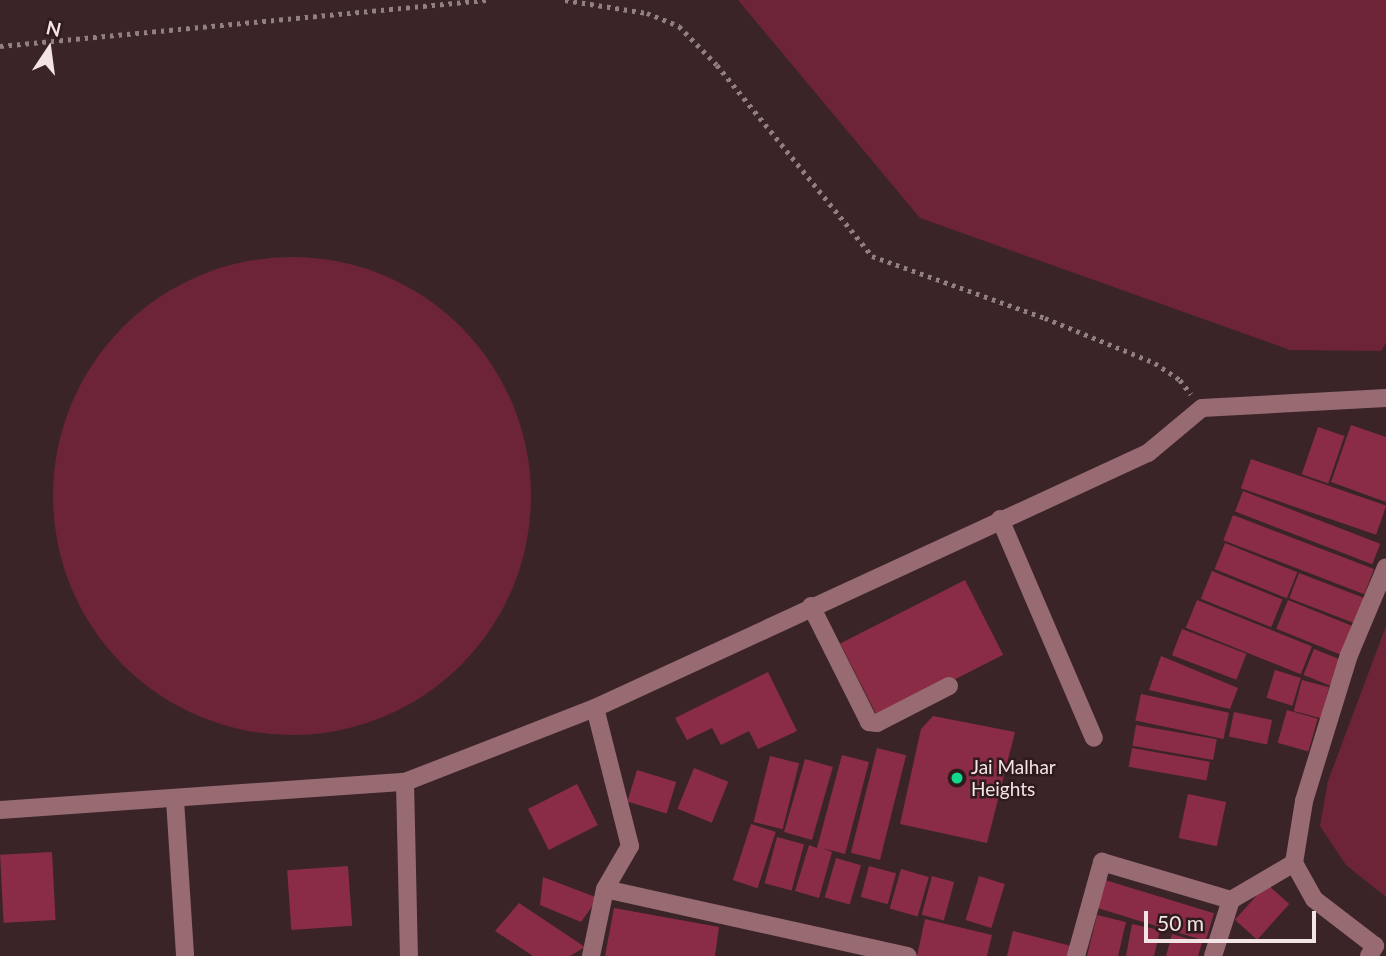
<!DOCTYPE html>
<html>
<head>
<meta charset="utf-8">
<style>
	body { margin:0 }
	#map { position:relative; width:1386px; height:956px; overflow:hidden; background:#3a2428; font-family:Lato,sans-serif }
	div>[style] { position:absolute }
	.green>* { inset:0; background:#6c2436 }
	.round { border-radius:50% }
	.building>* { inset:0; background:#8a2c45; transform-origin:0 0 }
	.path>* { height:4.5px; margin-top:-2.25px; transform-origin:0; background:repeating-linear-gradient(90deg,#927f82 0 3.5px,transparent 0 8.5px) }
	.minor>* { height:18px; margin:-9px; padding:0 9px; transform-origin:9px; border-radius:9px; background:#986b73 }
	.dots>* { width:19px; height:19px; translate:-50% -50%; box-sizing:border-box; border:4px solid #2f1b1e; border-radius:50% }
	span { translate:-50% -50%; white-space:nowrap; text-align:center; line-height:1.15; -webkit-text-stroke:5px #2f1b1e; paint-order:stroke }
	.poi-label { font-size:19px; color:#f3e4e6 }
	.left { translate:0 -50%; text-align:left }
	.north { position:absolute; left:14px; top:14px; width:70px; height:70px; -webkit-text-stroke:5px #2f1b1e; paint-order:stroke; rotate:13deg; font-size:19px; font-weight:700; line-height:28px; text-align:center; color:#f3e4e6 }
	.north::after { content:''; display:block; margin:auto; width:24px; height:32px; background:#f3e4e6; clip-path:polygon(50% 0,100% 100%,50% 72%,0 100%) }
	.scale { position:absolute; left:1144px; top:911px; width:172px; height:32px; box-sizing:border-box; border:4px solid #f3e4e6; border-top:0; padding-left:9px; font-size:21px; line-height:24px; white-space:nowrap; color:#f3e4e6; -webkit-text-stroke:5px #2f1b1e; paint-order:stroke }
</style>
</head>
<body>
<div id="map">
	<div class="green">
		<i style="clip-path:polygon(738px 0,1386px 0,1386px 343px,1381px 351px,1290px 350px,920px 218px)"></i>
		<i class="round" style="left:53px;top:257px;width:478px;height:478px"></i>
		<i style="clip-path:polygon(1386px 626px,1386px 897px,1346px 865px,1320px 826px,1328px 781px)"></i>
	</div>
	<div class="building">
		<i style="clip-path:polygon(1351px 425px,1386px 437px,1386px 502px,1331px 482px)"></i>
		<i style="left:1318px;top:427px;width:28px;height:50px;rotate:19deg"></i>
		<i style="left:1251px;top:459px;width:143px;height:31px;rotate:19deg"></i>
		<i style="left:1243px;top:491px;width:147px;height:22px;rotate:21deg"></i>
		<i style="left:1233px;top:515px;width:151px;height:27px;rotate:21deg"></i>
		<i style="left:1225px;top:543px;width:78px;height:28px;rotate:22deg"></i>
		<i style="left:1212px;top:571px;width:76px;height:30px;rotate:22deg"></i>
		<i style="left:1299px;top:573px;width:72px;height:27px;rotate:21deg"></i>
		<i style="left:965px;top:580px;width:84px;height:140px;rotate:63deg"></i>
		<i style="left:1197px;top:600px;width:124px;height:30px;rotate:22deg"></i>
		<i style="left:1288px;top:600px;width:70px;height:31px;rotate:22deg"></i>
		<i style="left:1182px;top:629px;width:69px;height:28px;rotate:21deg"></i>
		<i style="left:1314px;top:649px;width:29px;height:28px;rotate:22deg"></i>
		<i style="clip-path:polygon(1161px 656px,1238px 688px,1230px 709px,1149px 690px)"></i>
		<i style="left:1275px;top:670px;width:27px;height:29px;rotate:17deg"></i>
		<i style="clip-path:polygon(768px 672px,797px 731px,758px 749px,749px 731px,721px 745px,712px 728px,687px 740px,675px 718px)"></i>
		<i style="left:1302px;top:680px;width:28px;height:32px;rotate:15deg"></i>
		<i style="left:1141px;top:694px;width:90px;height:27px;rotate:12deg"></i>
		<i style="left:1287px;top:710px;width:32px;height:34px;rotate:16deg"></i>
		<i style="left:1234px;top:712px;width:39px;height:25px;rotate:12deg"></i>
		<i style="clip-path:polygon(933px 716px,1015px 732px,987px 843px,900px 824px,921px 729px)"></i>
		<i style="left:1136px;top:725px;width:82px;height:21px;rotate:10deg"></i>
		<i style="left:877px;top:748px;width:30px;height:108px;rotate:14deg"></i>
		<i style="left:1132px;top:748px;width:79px;height:19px;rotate:10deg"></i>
		<i style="clip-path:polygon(842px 755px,869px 762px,845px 854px,822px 848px,832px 852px,819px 898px,795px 891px,809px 845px,817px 848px)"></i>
		<i style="left:770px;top:756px;width:30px;height:68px;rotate:14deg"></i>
		<i style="left:805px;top:759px;width:29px;height:76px;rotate:16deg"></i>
		<i style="left:694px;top:768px;width:37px;height:44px;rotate:22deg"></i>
		<i style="left:637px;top:770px;width:41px;height:33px;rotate:17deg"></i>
		<i style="left:577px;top:784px;width:46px;height:55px;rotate:63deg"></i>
		<i style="left:1188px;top:794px;width:39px;height:45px;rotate:12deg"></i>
		<i style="left:751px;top:824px;width:26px;height:59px;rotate:18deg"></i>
		<i style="left:777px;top:837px;width:28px;height:48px;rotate:15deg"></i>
		<i style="left:52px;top:852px;width:68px;height:52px;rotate:87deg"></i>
		<i style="left:836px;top:858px;width:26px;height:41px;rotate:16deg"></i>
		<i style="left:348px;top:866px;width:60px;height:61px;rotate:86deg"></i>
		<i style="left:869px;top:866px;width:28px;height:32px;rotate:15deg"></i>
		<i style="left:901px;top:869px;width:29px;height:41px;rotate:16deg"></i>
		<i style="left:932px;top:876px;width:23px;height:40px;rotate:15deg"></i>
		<i style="left:979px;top:876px;width:27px;height:46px;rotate:17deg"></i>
		<i style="clip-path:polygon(543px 877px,598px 898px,581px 922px,540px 905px)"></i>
		<i style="left:1105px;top:880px;width:114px;height:29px;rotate:17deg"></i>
		<i style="left:1267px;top:884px;width:30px;height:48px;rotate:42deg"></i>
		<i style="clip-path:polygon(519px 903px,585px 947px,570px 956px,533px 956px,495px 931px)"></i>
		<i style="clip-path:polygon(614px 908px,719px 927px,715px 956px,605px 956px)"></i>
		<i style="clip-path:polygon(1097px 915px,1126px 922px,1118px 956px,1087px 956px)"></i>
		<i style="clip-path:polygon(925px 919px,992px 935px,987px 956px,917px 956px)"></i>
		<i style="clip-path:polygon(1132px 924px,1160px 930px,1154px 956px,1126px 956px)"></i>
		<i style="clip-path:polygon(1013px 931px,1071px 946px,1068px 956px,1007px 956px)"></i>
		<i style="clip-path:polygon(1172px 934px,1202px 943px,1198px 956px,1166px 956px)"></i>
	</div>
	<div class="path">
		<i style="left:565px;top:0;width:83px;rotate:9deg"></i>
		<i style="left:647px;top:13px;width:35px;rotate:22deg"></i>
		<i style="left:679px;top:26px;width:54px;rotate:45.7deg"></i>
		<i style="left:717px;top:65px;width:246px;rotate:50.9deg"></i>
		<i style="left:872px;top:256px;width:184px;rotate:19.7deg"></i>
		<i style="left:1045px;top:318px;width:119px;rotate:22.2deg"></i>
		<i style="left:1155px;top:363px;width:30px;rotate:34deg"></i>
		<i style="left:1180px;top:380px;width:18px;rotate:52deg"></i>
		<i style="left:0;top:46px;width:488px;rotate:-5.4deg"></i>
	</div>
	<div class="minor">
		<i style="left:1000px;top:519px;width:238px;rotate:66.8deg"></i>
		<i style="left:811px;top:606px;width:130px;rotate:63.4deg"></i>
		<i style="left:869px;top:722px;width:8px;rotate:7deg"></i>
		<i style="left:877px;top:723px;width:81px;rotate:-27.2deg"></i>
		<i style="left:405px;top:782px;width:174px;rotate:88.7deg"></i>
		<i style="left:175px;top:800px;width:156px;rotate:86.3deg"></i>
		<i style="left:0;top:810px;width:406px;rotate:-4deg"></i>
		<i style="left:405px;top:782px;width:204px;rotate:-21.3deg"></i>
		<i style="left:595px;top:708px;width:609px;rotate:-24.76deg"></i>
		<i style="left:1148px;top:453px;width:70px;rotate:-39.8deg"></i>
		<i style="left:1202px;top:408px;width:184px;rotate:-3.1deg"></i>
		<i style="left:605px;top:889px;width:310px;rotate:12.5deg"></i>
		<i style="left:591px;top:956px;width:68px;rotate:-78.2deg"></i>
		<i style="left:605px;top:889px;width:50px;rotate:-59.8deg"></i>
		<i style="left:630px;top:846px;width:142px;rotate:-104.2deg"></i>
		<i style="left:1076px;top:956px;width:98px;rotate:-74.5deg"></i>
		<i style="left:1102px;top:862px;width:134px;rotate:16.4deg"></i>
		<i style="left:1231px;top:900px;width:73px;rotate:-30.4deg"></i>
		<i style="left:1213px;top:956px;width:59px;rotate:-72.2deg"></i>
		<i style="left:1369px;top:956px;width:12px;rotate:-59deg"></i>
		<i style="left:1375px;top:946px;width:77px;rotate:-142.4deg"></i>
		<i style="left:1314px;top:899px;width:41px;rotate:-119.1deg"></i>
		<i style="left:1294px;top:863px;width:63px;rotate:-80.8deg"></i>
		<i style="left:1304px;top:801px;width:153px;rotate:-72.9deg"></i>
		<i style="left:1349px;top:655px;width:95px;rotate:-67.2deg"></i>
	</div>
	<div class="dots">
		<i style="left:957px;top:778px;background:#11d98a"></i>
	</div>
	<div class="poi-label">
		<span class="left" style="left:971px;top:778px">Jai Malhar<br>Heights</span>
	</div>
	<div class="north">N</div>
	<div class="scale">50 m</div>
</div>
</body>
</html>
